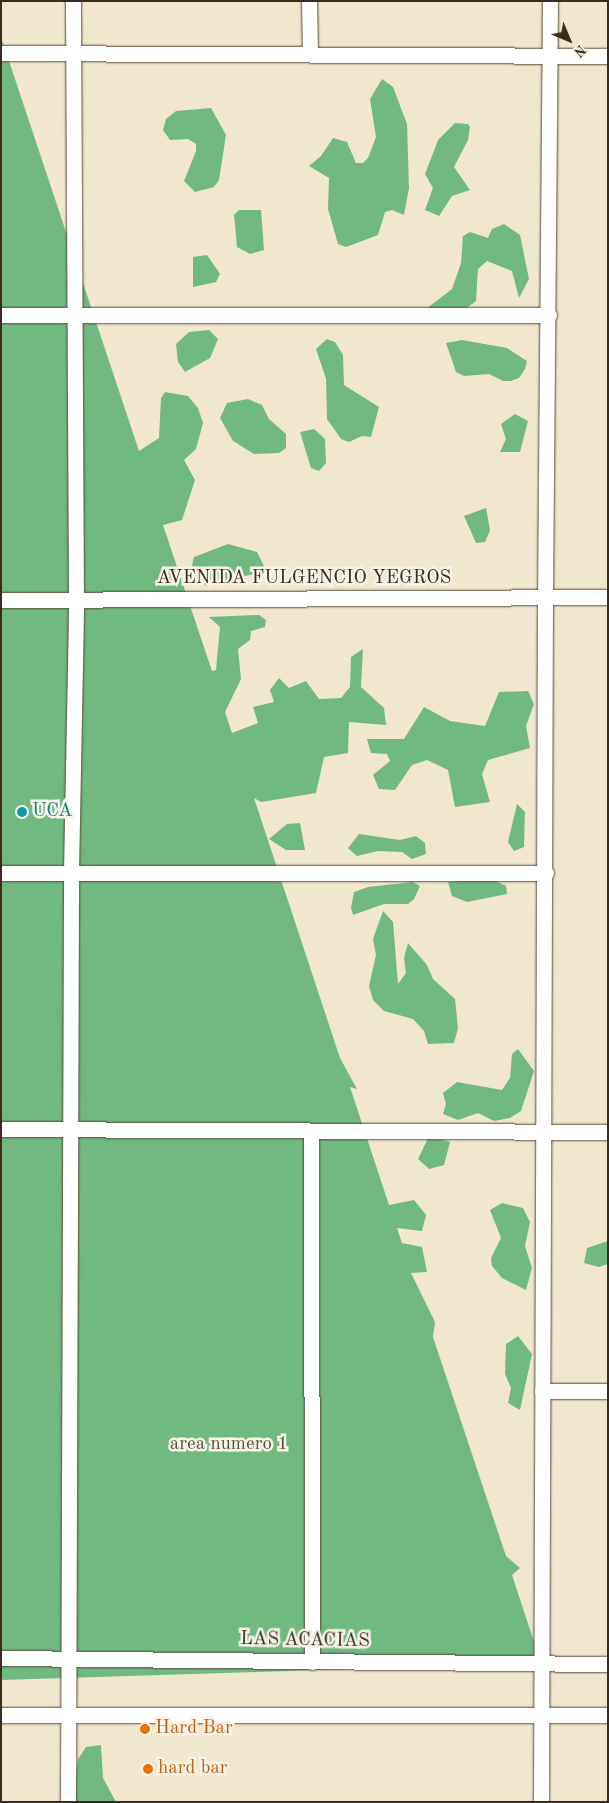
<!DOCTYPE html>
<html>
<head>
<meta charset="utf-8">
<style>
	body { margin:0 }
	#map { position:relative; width:609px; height:1803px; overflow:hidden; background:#f1e7cf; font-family:"Old Standard TT",serif }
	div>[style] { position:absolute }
	.forest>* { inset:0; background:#70ba81 }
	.roads { filter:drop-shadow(0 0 1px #564639) drop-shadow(0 0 1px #564639) }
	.minor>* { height:15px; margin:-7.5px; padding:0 7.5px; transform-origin:7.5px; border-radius:7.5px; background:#fff }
	.dots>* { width:14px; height:14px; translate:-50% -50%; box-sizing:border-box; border:2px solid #f7f3e8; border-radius:50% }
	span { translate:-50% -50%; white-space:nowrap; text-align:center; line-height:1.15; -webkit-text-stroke:5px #f7f3e8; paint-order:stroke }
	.street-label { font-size:19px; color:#3b2a1e }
	.culture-label { font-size:19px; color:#0d838f }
	.left { translate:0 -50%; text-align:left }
	.park-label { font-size:19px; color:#4f563d }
	.food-label { font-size:19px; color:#c56008 }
	.frame { position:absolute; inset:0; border:2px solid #3b2a1e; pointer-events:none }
	.north { position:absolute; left:544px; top:15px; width:50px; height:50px; -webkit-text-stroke:4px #f7f3e8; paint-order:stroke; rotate:135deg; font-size:14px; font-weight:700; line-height:20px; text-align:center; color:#3b2a1e }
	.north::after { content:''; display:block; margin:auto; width:18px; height:22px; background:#3b2a1e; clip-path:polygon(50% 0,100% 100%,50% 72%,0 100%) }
</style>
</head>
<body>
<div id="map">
	<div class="forest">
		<i style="clip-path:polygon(1px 37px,139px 451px,159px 438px,161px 398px,165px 392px,188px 396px,198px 408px,203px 423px,196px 449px,184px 460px,195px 480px,182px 520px,163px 525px,212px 671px,216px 670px,220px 627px,209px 617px,259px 615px,266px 620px,265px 627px,251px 631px,250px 640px,238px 649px,241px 679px,225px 712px,232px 733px,258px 723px,253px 707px,274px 702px,270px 690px,279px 678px,289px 688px,306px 681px,319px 699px,341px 698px,350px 687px,351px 657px,363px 649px,361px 687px,384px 708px,386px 725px,349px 722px,348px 753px,324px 757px,316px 793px,261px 802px,254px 798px,340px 1058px,357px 1089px,350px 1087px,389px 1205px,414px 1200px,426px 1215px,422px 1231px,397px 1228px,402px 1243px,422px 1247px,427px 1272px,411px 1273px,435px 1322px,433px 1337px,506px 1556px,520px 1568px,512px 1575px,541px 1663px,1px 1680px)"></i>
		<i style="clip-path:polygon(382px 79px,393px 87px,407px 124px,409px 188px,404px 215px,392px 210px,385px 212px,378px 235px,346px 247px,338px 244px,328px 209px,329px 178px,309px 166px,321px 156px,333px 138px,347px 142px,356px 163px,363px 163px,368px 158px,376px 137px,370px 99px)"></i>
		<i style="clip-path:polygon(211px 108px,226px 135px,219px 180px,214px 187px,195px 192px,184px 181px,196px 151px,196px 144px,188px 139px,170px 140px,163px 130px,166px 119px,176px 111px)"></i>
		<i style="clip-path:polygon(455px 123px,468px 124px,470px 127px,468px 140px,454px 167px,470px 190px,452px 196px,439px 216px,425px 210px,433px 188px,425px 174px,438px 140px)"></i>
		<i style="clip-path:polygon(239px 210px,261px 210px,264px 250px,250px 254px,237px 247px,234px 215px)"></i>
		<i style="clip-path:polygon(504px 224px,520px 235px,529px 279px,519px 298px,512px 271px,487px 261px,478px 269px,476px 301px,457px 315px,426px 309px,452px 289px,461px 263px,463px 236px,470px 232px,488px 238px,492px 229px)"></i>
		<i style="clip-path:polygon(207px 255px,220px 274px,216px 282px,193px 287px,193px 257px)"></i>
		<i style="clip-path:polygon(209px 330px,218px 339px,210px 358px,185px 372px,178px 362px,176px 344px,189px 332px)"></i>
		<i style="clip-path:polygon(327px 339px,335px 342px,343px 355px,344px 385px,379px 407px,371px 437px,362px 436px,349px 442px,341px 439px,327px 419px,326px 379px,316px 349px)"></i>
		<i style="clip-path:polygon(462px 340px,507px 348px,527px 361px,525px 369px,519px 378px,511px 381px,503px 381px,489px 374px,464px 376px,456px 372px,446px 343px)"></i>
		<i style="clip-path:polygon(248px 399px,262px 405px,269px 419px,286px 434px,286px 448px,279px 453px,254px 454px,233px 441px,220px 418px,227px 403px)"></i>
		<i style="clip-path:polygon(515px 414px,528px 421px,520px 452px,500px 452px,506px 439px,501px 424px)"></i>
		<i style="clip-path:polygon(314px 429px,325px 439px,326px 463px,319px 471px,311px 468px,300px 432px)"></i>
		<i style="clip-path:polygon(486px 508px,490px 530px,485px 542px,476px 543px,464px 516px)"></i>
		<i style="clip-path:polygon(228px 544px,257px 552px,264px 566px,262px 573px,221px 580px,206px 586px,199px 582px,192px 565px,194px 557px)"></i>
		<i style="clip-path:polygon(528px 691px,534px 704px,526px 726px,530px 748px,488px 760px,482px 774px,490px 802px,455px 807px,448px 770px,427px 760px,412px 765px,395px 790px,379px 789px,373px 775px,390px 761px,387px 754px,371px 753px,367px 739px,404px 739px,424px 707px,450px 721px,485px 726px,499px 692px)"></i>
		<i style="clip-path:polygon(517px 804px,525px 812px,524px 847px,514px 851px,508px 842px)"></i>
		<i style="clip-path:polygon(300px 823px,305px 850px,286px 850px,269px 839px,287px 824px)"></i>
		<i style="clip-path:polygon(359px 834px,400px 840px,416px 836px,425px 843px,426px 854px,412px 859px,402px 852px,378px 851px,357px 856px,348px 848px)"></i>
		<i style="clip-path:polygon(492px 879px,506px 886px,507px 894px,467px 902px,452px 896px,448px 882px)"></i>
		<i style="clip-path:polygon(413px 882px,420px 886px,414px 899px,408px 904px,384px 904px,353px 915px,351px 908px,354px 892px,368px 887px)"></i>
		<i style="clip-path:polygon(383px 911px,393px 922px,398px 984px,406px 973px,404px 958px,408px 943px,427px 965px,433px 979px,455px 999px,458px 1028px,454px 1043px,428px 1044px,424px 1031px,413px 1019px,384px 1011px,373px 1000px,369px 986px,376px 955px,373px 939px)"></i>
		<i style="clip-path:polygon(518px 1049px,534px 1071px,521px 1111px,510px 1118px,494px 1121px,478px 1113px,458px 1120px,443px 1114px,446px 1104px,443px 1093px,457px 1082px,502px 1090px,510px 1078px,512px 1054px)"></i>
		<i style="clip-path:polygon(429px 1136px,450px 1142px,444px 1165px,429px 1169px,418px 1159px)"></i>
		<i style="clip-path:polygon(502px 1203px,523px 1208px,530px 1222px,525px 1246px,532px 1268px,526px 1290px,502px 1278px,492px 1266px,491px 1258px,501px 1238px,490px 1210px)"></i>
		<i style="clip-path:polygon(608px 1241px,608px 1264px,599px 1267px,584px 1263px,587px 1248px)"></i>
		<i style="clip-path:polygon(518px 1336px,532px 1354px,520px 1410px,508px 1403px,511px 1388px,505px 1374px,506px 1344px)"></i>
		<i style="clip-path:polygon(101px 1745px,103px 1778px,116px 1802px,73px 1802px,78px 1759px,86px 1747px)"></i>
	</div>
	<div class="roads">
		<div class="minor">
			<i style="left:309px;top:1px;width:53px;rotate:88.9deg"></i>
			<i style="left:1px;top:53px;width:607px;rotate:0.28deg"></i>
			<i style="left:1px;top:315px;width:548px"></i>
			<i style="left:1px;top:600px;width:607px;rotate:-0.28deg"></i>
			<i style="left:1px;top:873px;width:545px"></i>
			<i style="left:1px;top:1129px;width:607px;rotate:0.28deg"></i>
			<i style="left:311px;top:1131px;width:531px;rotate:89.89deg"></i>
			<i style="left:542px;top:1391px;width:66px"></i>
			<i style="left:1px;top:1658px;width:607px;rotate:0.57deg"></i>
			<i style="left:1px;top:1715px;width:607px"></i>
			<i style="left:68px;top:1802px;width:929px;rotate:-89.81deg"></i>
			<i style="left:71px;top:873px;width:272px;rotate:-88.9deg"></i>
			<i style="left:76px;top:601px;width:600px;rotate:-90.29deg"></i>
			<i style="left:541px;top:1802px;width:1205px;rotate:-89.81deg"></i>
			<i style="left:545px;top:597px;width:596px;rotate:-89.52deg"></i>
		</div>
	</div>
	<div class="dots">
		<i style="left:22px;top:812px;background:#0f9aa8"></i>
		<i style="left:145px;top:1729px;background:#e8710a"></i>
		<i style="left:148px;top:1769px;background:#e8710a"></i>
	</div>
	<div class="street-label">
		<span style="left:304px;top:579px">AVENIDA FULGENCIO YEGROS</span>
		<span style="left:305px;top:1641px;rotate:1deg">LAS ACACIAS</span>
	</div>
	<div class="culture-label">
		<span class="left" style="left:32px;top:812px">UCA</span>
	</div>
	<div class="park-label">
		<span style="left:229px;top:1445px">area numero 1</span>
	</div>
	<div class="food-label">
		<span class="left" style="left:155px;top:1729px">Hard Bar</span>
		<span class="left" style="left:158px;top:1769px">hard bar</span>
	</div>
	<div class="frame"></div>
	<div class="north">N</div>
</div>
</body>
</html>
